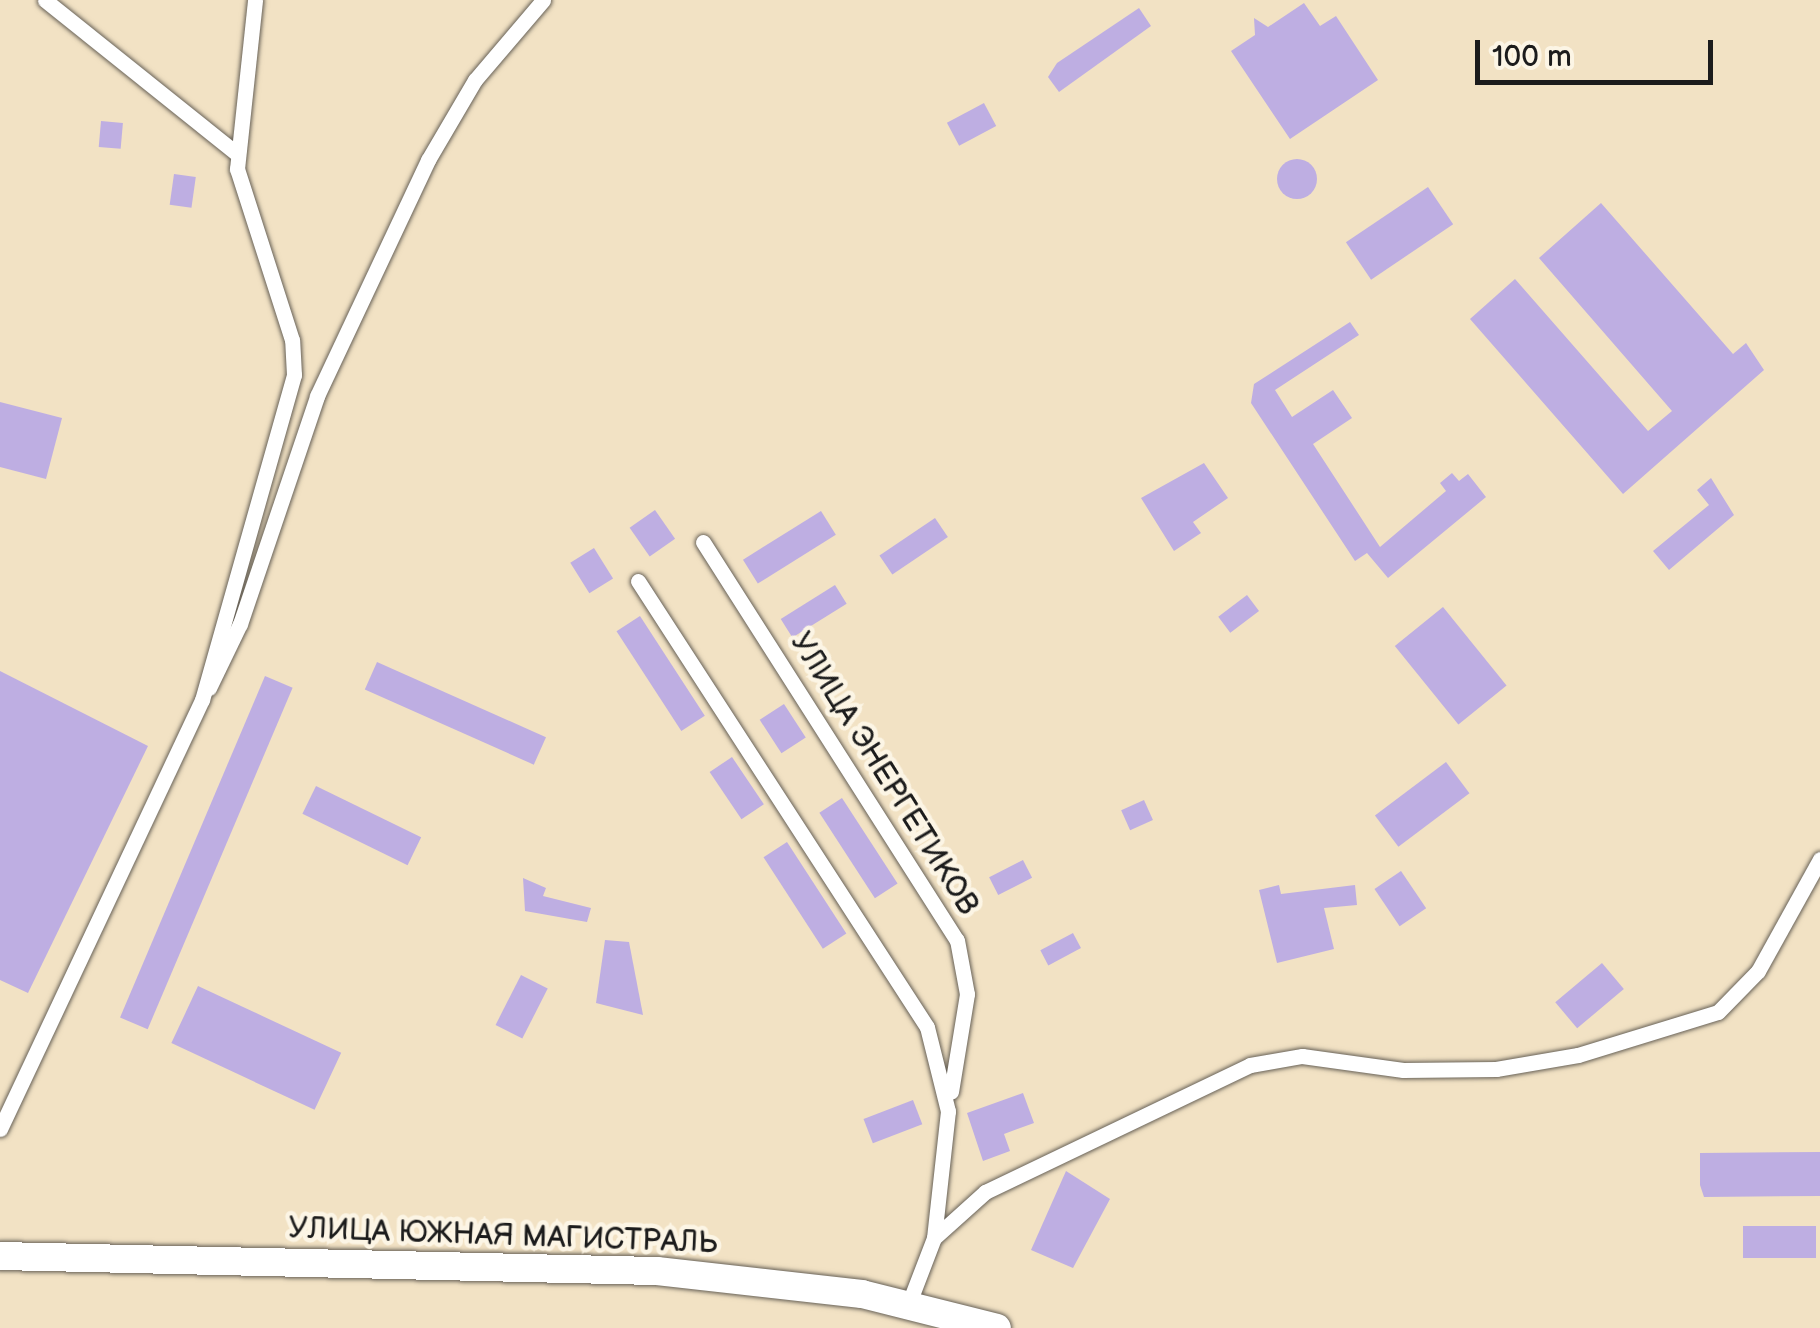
<!DOCTYPE html>
<html>
<head>
<meta charset="utf-8">
<style>
	body { margin:0 }
	#map { position:relative; width:1820px; height:1328px; overflow:hidden; background:#f2e2c4; font-family:"Balsamiq Sans",sans-serif }
	div>[style] { position:absolute }
	.building>* { inset:0; background:#beaee2; transform-origin:0 0 }
	.round { border-radius:50% }
	.roads { filter:drop-shadow(0 0 2px #676157) drop-shadow(0 0 2px #676157) }
	.minor>* { height:15px; margin:-7.5px; padding:0 7.5px; transform-origin:7.5px; border-radius:7.5px; background:#fff }
	.trunk>* { height:28px; margin:-14px; padding:0 14px; transform-origin:14px; border-radius:14px; background:#fff }
	span { translate:-50% -50%; white-space:nowrap; text-align:center; line-height:1.15; -webkit-text-stroke:9px #fcf5e5; paint-order:stroke }
	.street-label { font-size:30px; color:#1c1c1c }
	.scale { position:absolute; left:1475px; top:40px; width:238px; height:45px; box-sizing:border-box; border:5px solid #1c1c1c; border-top:0; padding-left:12px; font-size:30px; line-height:35px; white-space:nowrap; color:#1c1c1c; -webkit-text-stroke:8px #fcf5e5; paint-order:stroke }
</style>
</head>
<body>
<div id="map">
	<div class="building">
		<i style="clip-path:polygon(1304px 3px,1320px 26px,1336px 16px,1378px 80px,1290px 139px,1231px 51px,1255px 35px,1254px 18px,1268px 27px)"></i>
		<i style="clip-path:polygon(1139px 8px,1151px 26px,1059px 92px,1048px 77px,1057px 63px)"></i>
		<i style="left:984px;top:103px;width:26px;height:42px;rotate:62deg"></i>
		<i style="left:101px;top:121px;width:22px;height:26px;rotate:5deg"></i>
		<i class="round" style="left:1277px;top:159px;width:40px;height:40px"></i>
		<i style="left:174px;top:174px;width:22px;height:31px;rotate:8deg"></i>
		<i style="left:1428px;top:187px;width:45px;height:99px;rotate:56deg"></i>
		<i style="clip-path:polygon(1601px 203px,1733px 354px,1746px 343px,1764px 370px,1623px 494px,1470px 319px,1515px 279px,1648px 431px,1672px 411px,1539px 258px)"></i>
		<i style="clip-path:polygon(1350px 322px,1359px 335px,1275px 390px,1292px 417px,1333px 390px,1352px 418px,1313px 444px,1380px 547px,1446px 491px,1440px 483px,1452px 473px,1459px 481px,1468px 474px,1486px 497px,1388px 578px,1367px 553px,1355px 561px,1251px 403px,1254px 384px)"></i>
		<i style="clip-path:polygon(0 402px,62px 418px,46px 479px,0 467px)"></i>
		<i style="clip-path:polygon(1204px 463px,1228px 498px,1193px 522px,1201px 533px,1174px 551px,1141px 498px)"></i>
		<i style="clip-path:polygon(1711px 478px,1734px 515px,1669px 570px,1653px 551px,1709px 505px,1697px 490px)"></i>
		<i style="left:655px;top:510px;width:35px;height:31px;rotate:55deg"></i>
		<i style="left:821px;top:511px;width:28px;height:92px;rotate:58deg"></i>
		<i style="left:935px;top:518px;width:23px;height:67px;rotate:56deg"></i>
		<i style="left:594px;top:548px;width:36px;height:28px;rotate:58deg"></i>
		<i style="left:835px;top:585px;width:22px;height:64px;rotate:58deg"></i>
		<i style="left:1247px;top:595px;width:20px;height:36px;rotate:53deg"></i>
		<i style="left:1443px;top:607px;width:101px;height:62px;rotate:51deg"></i>
		<i style="left:640px;top:616px;width:119px;height:28px;rotate:57deg"></i>
		<i style="left:377px;top:662px;width:185px;height:30px;rotate:24deg"></i>
		<i style="clip-path:polygon(0 671px,148px 746px,28px 993px,0 980px)"></i>
		<i style="left:265px;top:676px;width:30px;height:371px;rotate:23deg"></i>
		<i style="left:784px;top:704px;width:40px;height:29px;rotate:57deg"></i>
		<i style="left:732px;top:757px;width:57px;height:27px;rotate:56deg"></i>
		<i style="left:1446px;top:762px;width:39px;height:89px;rotate:53deg"></i>
		<i style="left:316px;top:786px;width:117px;height:31px;rotate:26deg"></i>
		<i style="left:842px;top:798px;width:102px;height:27px;rotate:57deg"></i>
		<i style="left:1144px;top:800px;width:22px;height:25px;rotate:66deg"></i>
		<i style="left:787px;top:842px;width:109px;height:28px;rotate:57deg"></i>
		<i style="left:1023px;top:860px;width:20px;height:38px;rotate:63deg"></i>
		<i style="left:1401px;top:871px;width:45px;height:32px;rotate:56deg"></i>
		<i style="clip-path:polygon(523px 878px,546px 888px,543px 896px,591px 908px,587px 922px,525px 911px)"></i>
		<i style="clip-path:polygon(1279px 885px,1281px 894px,1355px 885px,1357px 905px,1324px 908px,1334px 949px,1277px 963px,1259px 890px)"></i>
		<i style="left:1073px;top:933px;width:17px;height:37px;rotate:62deg"></i>
		<i style="clip-path:polygon(605px 940px,629px 942px,643px 1015px,596px 1003px)"></i>
		<i style="left:1602px;top:963px;width:34px;height:61px;rotate:50deg"></i>
		<i style="left:521px;top:975px;width:30px;height:56px;rotate:27deg"></i>
		<i style="left:198px;top:986px;width:158px;height:63px;rotate:25deg"></i>
		<i style="clip-path:polygon(1023px 1093px,1034px 1123px,1004px 1134px,1010px 1151px,983px 1161px,967px 1113px)"></i>
		<i style="left:913px;top:1100px;width:26px;height:53px;rotate:69deg"></i>
		<i style="clip-path:polygon(1820px 1152px,1820px 1196px,1704px 1197px,1700px 1185px,1700px 1153px)"></i>
		<i style="clip-path:polygon(1066px 1171px,1110px 1199px,1073px 1268px,1031px 1250px)"></i>
		<i style="left:1816px;top:1226px;width:32px;height:73px;rotate:90deg"></i>
	</div>
	<div class="roads">
		<div class="minor">
			<i style="left:45px;top:0;width:245px;rotate:38.7deg"></i>
			<i style="left:703px;top:542px;width:472px;rotate:57.5deg"></i>
			<i style="left:957px;top:940px;width:55px;rotate:79.5deg"></i>
			<i style="left:967px;top:994px;width:99px;rotate:99.3deg"></i>
			<i style="left:638px;top:581px;width:531px;rotate:57.06deg"></i>
			<i style="left:927px;top:1027px;width:87px;rotate:76deg"></i>
			<i style="left:948px;top:1111px;width:128px;rotate:96.3deg"></i>
			<i style="left:209px;top:688px;width:71px;rotate:-64.2deg"></i>
			<i style="left:240px;top:624px;width:241px;rotate:-71.3deg"></i>
			<i style="left:317px;top:396px;width:261px;rotate:-64.8deg"></i>
			<i style="left:428px;top:160px;width:93px;rotate:-59.6deg"></i>
			<i style="left:475px;top:80px;width:105px;rotate:-49.6deg"></i>
			<i style="left:0;top:1129px;width:474px;rotate:-64.8deg"></i>
			<i style="left:202px;top:700px;width:338px;rotate:-74.2deg"></i>
			<i style="left:294px;top:375px;width:35px;rotate:-93deg"></i>
			<i style="left:292px;top:340px;width:180px;rotate:-107.8deg"></i>
			<i style="left:237px;top:169px;width:170px;rotate:-83.9deg"></i>
			<i style="left:909px;top:1303px;width:70px;rotate:-69deg"></i>
			<i style="left:934px;top:1238px;width:69px;rotate:-42deg"></i>
			<i style="left:985px;top:1192px;width:294px;rotate:-25.6deg"></i>
			<i style="left:1250px;top:1065px;width:53px;rotate:-9.8deg"></i>
			<i style="left:1302px;top:1056px;width:102px;rotate:7.9deg"></i>
			<i style="left:1403px;top:1070px;width:93px;rotate:-0.6deg"></i>
			<i style="left:1496px;top:1069px;width:83px;rotate:-9.7deg"></i>
			<i style="left:1578px;top:1055px;width:146px;rotate:-17.1deg"></i>
			<i style="left:1718px;top:1012px;width:57px;rotate:-45.7deg"></i>
			<i style="left:1758px;top:971px;width:128px;rotate:-61deg"></i>
		</div>
		<div class="trunk">
			<i style="left:0;top:1256px;width:657px;rotate:1.31deg"></i>
			<i style="left:657px;top:1271px;width:206px;rotate:6.4deg"></i>
			<i style="left:862px;top:1294px;width:139px;rotate:14.1deg"></i>
		</div>
	</div>
	<div class="street-label">
		<span style="left:884px;top:774px;rotate:58deg">УЛИЦА ЭНЕРГЕТИКОВ</span>
		<span style="left:503px;top:1236px;rotate:2deg">УЛИЦА ЮЖНАЯ МАГИСТРАЛЬ</span>
	</div>
	<div class="scale">100 m</div>
</div>
</body>
</html>
